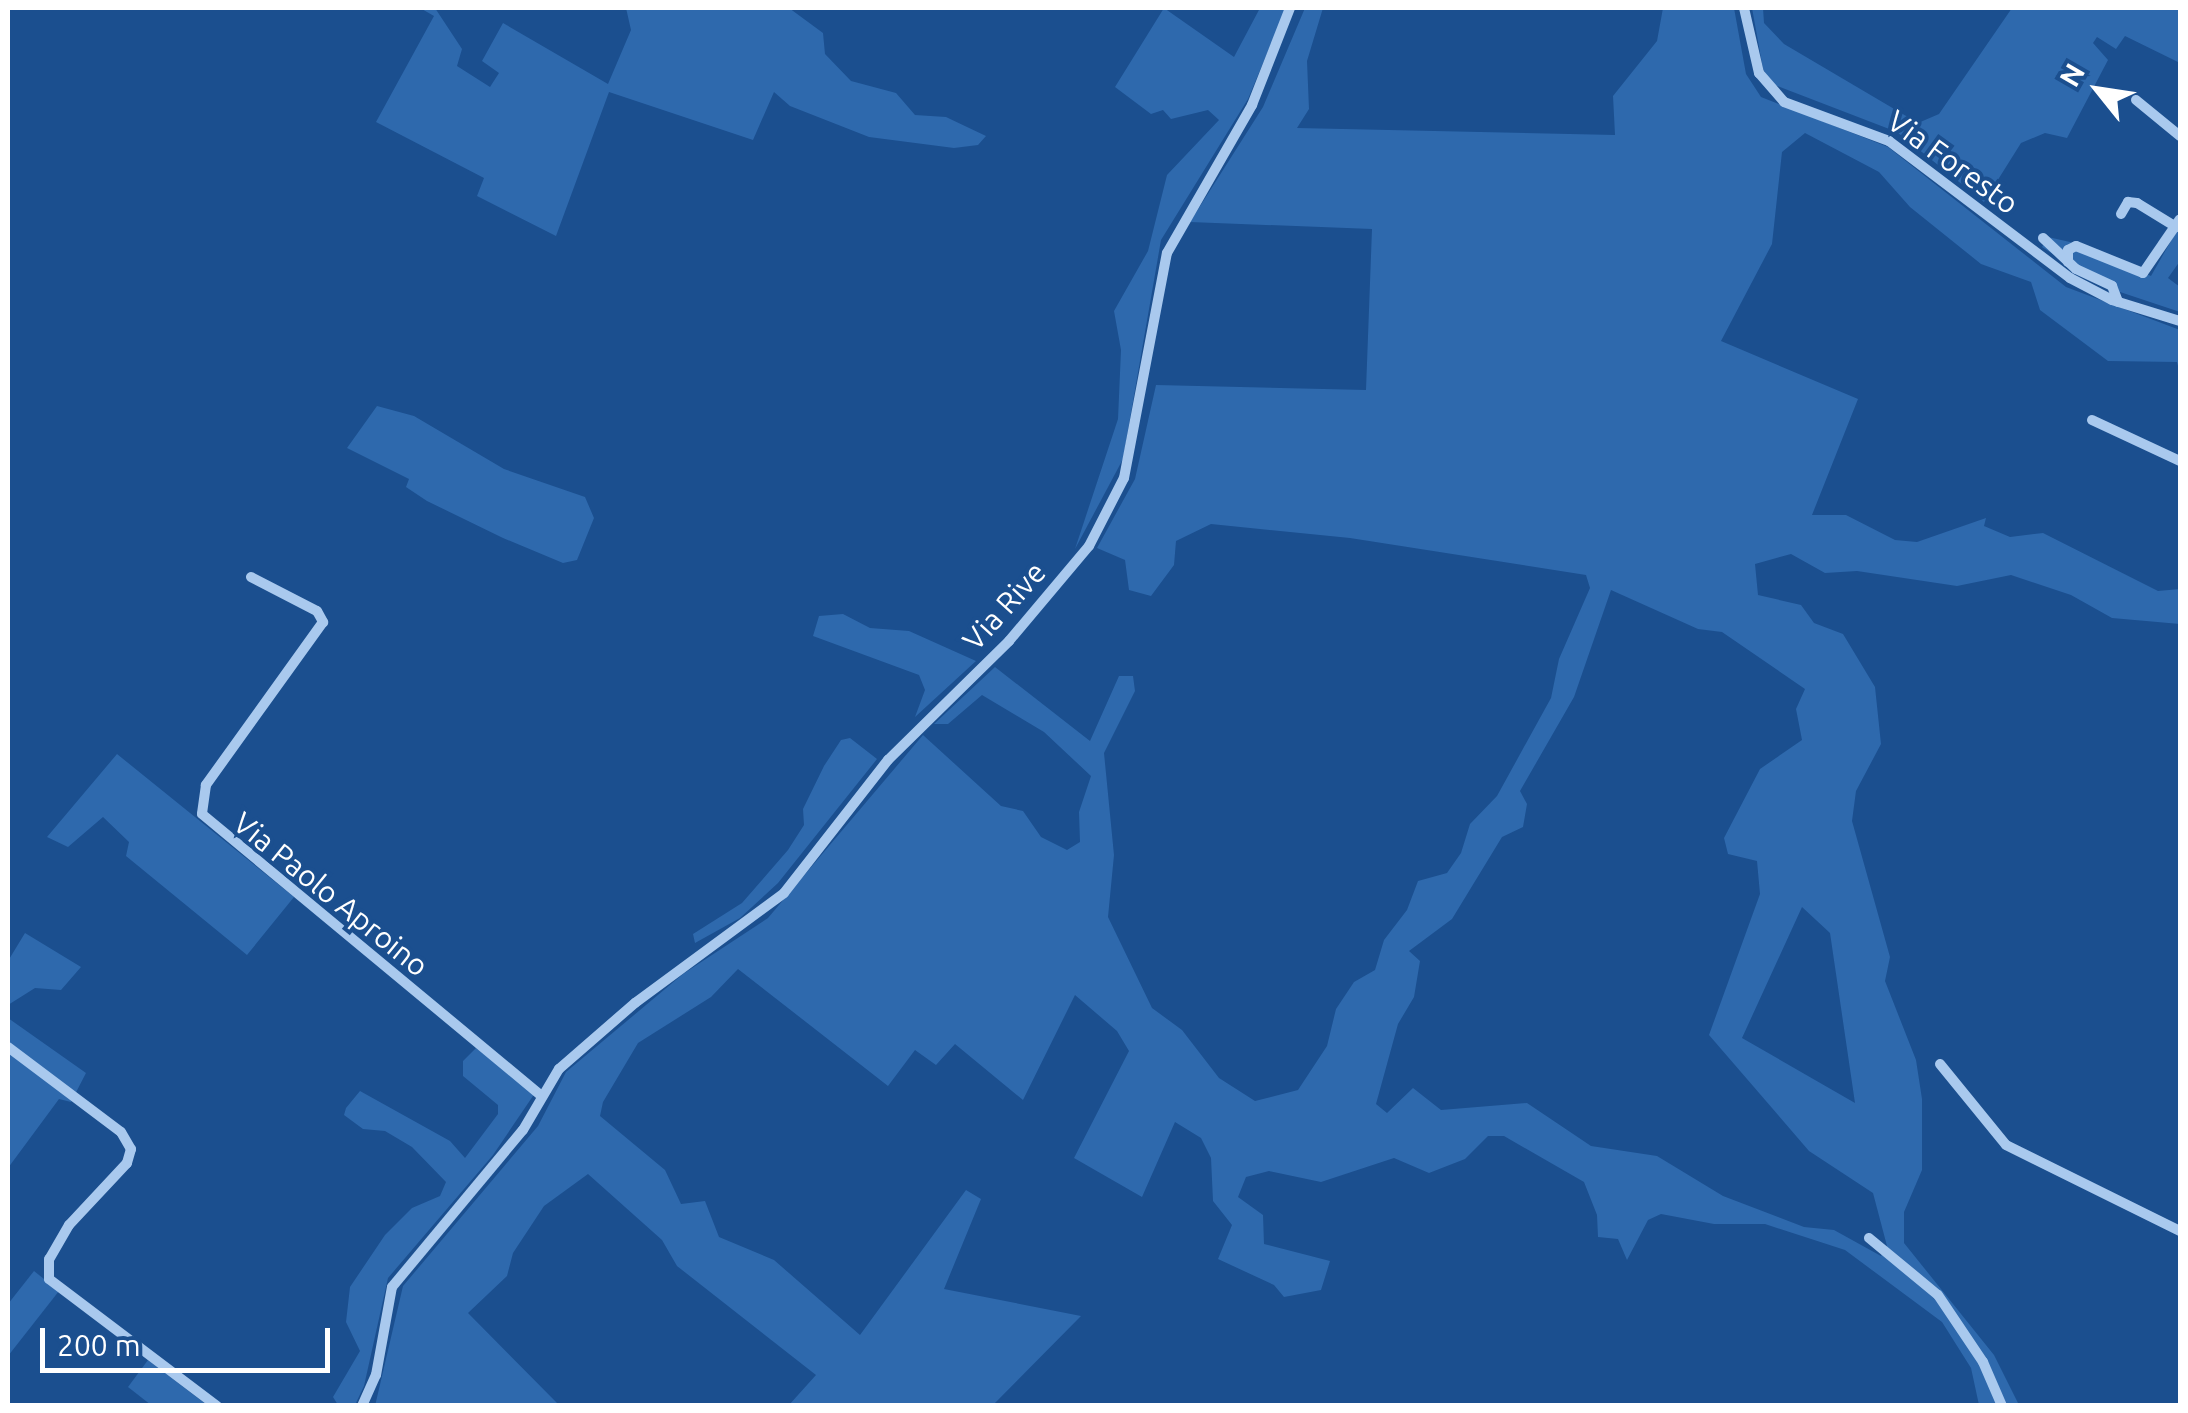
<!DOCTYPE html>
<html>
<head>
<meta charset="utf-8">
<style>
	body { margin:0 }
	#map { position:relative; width:2188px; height:1413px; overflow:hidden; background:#1b4f8f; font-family:Ubuntu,sans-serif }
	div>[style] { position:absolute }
	.green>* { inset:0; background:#2e69ad }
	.minor>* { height:10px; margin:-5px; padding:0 5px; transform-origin:5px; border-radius:5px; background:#a9c9ee }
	span { translate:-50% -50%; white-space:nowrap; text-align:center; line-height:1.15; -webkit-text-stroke:8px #1b4f8f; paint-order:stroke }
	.street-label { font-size:30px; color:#fff }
	.frame { position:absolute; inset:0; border:10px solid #fff; pointer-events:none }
	.north { position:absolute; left:2048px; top:40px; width:100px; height:100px; -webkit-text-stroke:8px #1b4f8f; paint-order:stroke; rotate:300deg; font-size:28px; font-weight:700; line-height:40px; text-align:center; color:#fff }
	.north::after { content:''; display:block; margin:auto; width:35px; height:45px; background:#fff; clip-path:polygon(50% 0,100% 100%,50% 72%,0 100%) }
	.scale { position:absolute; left:40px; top:1328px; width:290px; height:45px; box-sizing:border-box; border:5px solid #fff; border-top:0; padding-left:12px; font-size:30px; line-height:35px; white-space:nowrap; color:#fff; -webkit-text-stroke:8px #1b4f8f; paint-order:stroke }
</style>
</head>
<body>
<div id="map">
	<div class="green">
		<i style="clip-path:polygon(420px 8px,435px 8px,462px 49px,457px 66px,490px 87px,499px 73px,482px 61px,503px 23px,608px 84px,631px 30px,626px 8px,789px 8px,823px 33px,825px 54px,851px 81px,896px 93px,915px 115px,946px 117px,986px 136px,978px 145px,954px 148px,869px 137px,790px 106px,774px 92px,753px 140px,609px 92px,556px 236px,477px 196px,484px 178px,376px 122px,434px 16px)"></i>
		<i style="clip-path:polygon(1164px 8px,1234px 57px,1260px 8px,1286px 8px,1248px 99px,1161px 240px,1123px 459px,1075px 549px,1118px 419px,1121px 350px,1114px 311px,1148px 251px,1167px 175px,1219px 120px,1208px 110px,1171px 119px,1163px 110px,1151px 114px,1115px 87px)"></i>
		<i style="clip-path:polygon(evenodd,1305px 8px,1323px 8px,1307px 61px,1309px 109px,1297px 128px,1615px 135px,1613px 96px,1657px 41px,1663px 8px,1734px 8px,1746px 74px,1761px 97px,1888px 147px,2066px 287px,2180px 330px,2180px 374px,2177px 362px,2108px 361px,2040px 310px,2031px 282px,1981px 264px,1910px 207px,1879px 172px,1805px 133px,1782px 152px,1772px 244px,1721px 341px,1858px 399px,1812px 515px,1846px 515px,1895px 540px,1917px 542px,1986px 518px,1984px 526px,2010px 537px,2043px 533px,2158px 591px,2180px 589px,2180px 624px,2112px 618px,2071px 595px,2011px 575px,1957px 586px,1857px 571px,1825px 573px,1791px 554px,1755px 564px,1758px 595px,1801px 605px,1814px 623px,1843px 634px,1875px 687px,1881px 744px,1856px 791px,1852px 821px,1890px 957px,1885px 981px,1916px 1060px,1922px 1099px,1922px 1170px,1904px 1212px,1904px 1243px,1994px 1355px,2019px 1405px,1979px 1405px,1971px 1368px,1942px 1322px,1845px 1250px,1765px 1224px,1714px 1224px,1661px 1214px,1648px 1220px,1627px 1260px,1618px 1239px,1598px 1237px,1597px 1215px,1584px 1182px,1504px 1136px,1488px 1136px,1465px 1159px,1429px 1173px,1394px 1158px,1321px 1182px,1269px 1171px,1246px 1177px,1238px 1197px,1263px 1215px,1264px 1244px,1330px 1261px,1321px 1290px,1284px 1297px,1274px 1285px,1218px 1259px,1232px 1225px,1213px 1201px,1211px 1158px,1201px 1138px,1175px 1122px,1142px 1197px,1074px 1158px,1129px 1051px,1117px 1031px,1075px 995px,1023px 1100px,955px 1044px,936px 1065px,915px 1050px,888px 1086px,738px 969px,711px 997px,638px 1043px,603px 1102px,600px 1116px,665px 1170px,681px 1204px,705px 1201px,719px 1237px,774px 1260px,860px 1335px,966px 1190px,981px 1199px,944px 1289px,1081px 1316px,993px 1405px,789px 1405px,816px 1375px,677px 1266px,662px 1240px,588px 1174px,544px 1206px,513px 1253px,507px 1276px,468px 1313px,559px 1405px,375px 1406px,403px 1286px,538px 1126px,566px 1072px,683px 974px,768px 918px,923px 735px,1001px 806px,1023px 811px,1041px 837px,1067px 850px,1080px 842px,1079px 812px,1091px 776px,1044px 732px,982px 695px,948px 724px,934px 724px,995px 667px,1090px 741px,1119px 676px,1133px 676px,1135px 691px,1104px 753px,1114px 855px,1108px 917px,1152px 1008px,1182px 1030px,1219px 1078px,1255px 1101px,1298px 1090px,1327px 1046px,1336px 1009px,1354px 982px,1375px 970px,1384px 940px,1407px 910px,1418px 881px,1447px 873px,1461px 853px,1470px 824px,1497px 796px,1551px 698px,1559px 659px,1590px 588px,1586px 575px,1350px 538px,1211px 524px,1176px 541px,1174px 565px,1151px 596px,1129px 590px,1125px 560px,1097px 548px,1135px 479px,1156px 385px,1366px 390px,1372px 229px,1190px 222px,1263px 107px,1305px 8px,1611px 590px,1698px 629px,1722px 632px,1805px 689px,1796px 709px,1802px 740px,1760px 769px,1724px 838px,1728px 854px,1757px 861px,1760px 894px,1709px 1035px,1809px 1151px,1873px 1193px,1887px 1246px,1881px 1256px,1834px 1230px,1804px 1227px,1723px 1196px,1657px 1156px,1591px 1146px,1527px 1103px,1441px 1110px,1413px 1088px,1387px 1113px,1376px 1104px,1398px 1024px,1414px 997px,1420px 961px,1409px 951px,1452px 919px,1502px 837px,1523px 827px,1527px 804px,1520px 791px,1574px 697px,1611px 590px,1305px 8px,1802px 907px,1830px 933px,1855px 1103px,1742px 1038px,1802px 907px)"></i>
		<i style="clip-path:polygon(1752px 8px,1763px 8px,1764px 23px,1784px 44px,1918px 123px,1939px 114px,2012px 8px,2180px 8px,2180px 63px,2125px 36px,2116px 49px,2097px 37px,2093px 43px,2108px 60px,2067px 138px,2045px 133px,2021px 143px,1984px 202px,1897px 132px,1772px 84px,1763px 69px)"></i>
		<i style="clip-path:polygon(2180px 225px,2180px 261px,2168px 278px,2180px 287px,2180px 312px,2105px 287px,2042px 247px,2048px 237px,2070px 242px,2151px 276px)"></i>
		<i style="clip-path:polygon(377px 406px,414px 416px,504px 469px,585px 497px,594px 518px,577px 560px,563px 563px,503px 538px,427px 501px,406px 487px,409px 479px,347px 448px)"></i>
		<i style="clip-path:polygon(843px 614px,870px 628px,909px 631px,976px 661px,915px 717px,925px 690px,919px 675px,813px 636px,819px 616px)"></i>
		<i style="clip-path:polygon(850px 738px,877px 759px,778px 883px,740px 918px,695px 943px,693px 934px,742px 903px,788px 850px,804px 825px,803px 809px,824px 766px,841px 740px)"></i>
		<i style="clip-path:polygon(117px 754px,294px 897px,247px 955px,126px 856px,129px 842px,103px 817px,68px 847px,47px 837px)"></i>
		<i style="clip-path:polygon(25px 933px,81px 967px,61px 990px,35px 988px,8px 1005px,8px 961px)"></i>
		<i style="clip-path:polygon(8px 1018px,86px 1073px,71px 1102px,59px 1099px,8px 1168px)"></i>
		<i style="clip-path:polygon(476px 1048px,535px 1093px,493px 1155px,388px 1278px,364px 1386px,355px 1405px,338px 1405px,333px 1397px,360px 1351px,346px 1322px,350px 1287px,385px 1235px,412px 1208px,440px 1196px,446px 1182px,412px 1147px,385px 1131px,363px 1129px,344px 1115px,346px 1108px,360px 1091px,450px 1141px,465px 1158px,498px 1114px,498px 1105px,463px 1076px,463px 1061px)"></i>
		<i style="clip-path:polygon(34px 1271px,59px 1291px,8px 1356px,8px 1304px)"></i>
		<i style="clip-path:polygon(148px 1360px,207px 1405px,151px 1405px,128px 1387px)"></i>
	</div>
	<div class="minor">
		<i style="left:1744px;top:8px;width:67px;rotate:77deg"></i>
		<i style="left:1759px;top:73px;width:38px;rotate:49deg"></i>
		<i style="left:1784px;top:102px;width:112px;rotate:20.4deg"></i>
		<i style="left:1889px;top:141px;width:227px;rotate:37.1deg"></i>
		<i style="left:2070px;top:278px;width:47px;rotate:27.6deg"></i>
		<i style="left:2112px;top:300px;width:71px;rotate:17.2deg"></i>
		<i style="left:2136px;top:100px;width:57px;rotate:39.3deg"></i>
		<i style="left:2121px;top:214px;width:14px;rotate:-60deg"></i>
		<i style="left:2128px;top:202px;width:9px;rotate:6deg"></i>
		<i style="left:2137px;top:203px;width:46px;rotate:31.6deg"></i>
		<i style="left:2043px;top:238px;width:45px;rotate:43.2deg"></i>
		<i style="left:2076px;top:269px;width:40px;rotate:25deg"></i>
		<i style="left:2112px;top:286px;width:17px;rotate:69deg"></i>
		<i style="left:2068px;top:262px;width:12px;rotate:-90deg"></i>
		<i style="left:2068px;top:250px;width:9px;rotate:-27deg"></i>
		<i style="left:2076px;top:246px;width:72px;rotate:21.9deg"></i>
		<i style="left:2143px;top:273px;width:65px;rotate:-55.6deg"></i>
		<i style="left:2092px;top:420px;width:97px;rotate:25deg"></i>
		<i style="left:251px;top:577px;width:74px;rotate:27.3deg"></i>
		<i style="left:317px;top:611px;width:13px;rotate:61deg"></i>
		<i style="left:323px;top:622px;width:201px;rotate:125.7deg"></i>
		<i style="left:206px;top:785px;width:29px;rotate:98deg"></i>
		<i style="left:202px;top:814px;width:440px;rotate:39.7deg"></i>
		<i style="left:8px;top:1047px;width:141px;rotate:37deg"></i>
		<i style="left:121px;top:1132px;width:20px;rotate:60deg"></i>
		<i style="left:131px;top:1149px;width:15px;rotate:106deg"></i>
		<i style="left:127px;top:1163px;width:85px;rotate:133.1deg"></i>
		<i style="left:69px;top:1225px;width:39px;rotate:120deg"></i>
		<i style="left:49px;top:1259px;width:20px;rotate:90deg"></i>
		<i style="left:49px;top:1279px;width:211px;rotate:37.1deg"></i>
		<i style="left:1940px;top:1064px;width:104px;rotate:50.8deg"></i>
		<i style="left:2006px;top:1145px;width:194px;rotate:26.3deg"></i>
		<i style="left:1869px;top:1238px;width:89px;rotate:39.6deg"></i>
		<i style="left:1938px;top:1295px;width:81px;rotate:56.1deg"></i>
		<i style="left:1983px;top:1362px;width:48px;rotate:66.6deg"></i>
		<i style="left:362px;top:1406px;width:34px;rotate:-66deg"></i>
		<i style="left:376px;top:1375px;width:89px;rotate:-79.7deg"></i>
		<i style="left:392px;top:1287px;width:204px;rotate:-50.2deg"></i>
		<i style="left:523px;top:1130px;width:71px;rotate:-59.5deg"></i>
		<i style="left:559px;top:1069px;width:101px;rotate:-41deg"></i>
		<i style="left:635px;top:1003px;width:185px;rotate:-36.4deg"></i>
		<i style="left:784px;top:893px;width:169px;rotate:-52deg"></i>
		<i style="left:888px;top:760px;width:170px;rotate:-44.5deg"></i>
		<i style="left:1009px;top:641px;width:124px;rotate:-49.9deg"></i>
		<i style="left:1089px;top:546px;width:76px;rotate:-62.8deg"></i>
		<i style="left:1124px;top:478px;width:229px;rotate:-79.2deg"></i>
		<i style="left:1167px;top:253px;width:171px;rotate:-60.1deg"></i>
		<i style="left:1252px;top:105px;width:104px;rotate:-68.6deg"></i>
	</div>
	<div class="street-label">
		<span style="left:1953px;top:162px;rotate:36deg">Via Foresto</span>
		<span style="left:1004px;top:606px;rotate:-48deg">Via Rive</span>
		<span style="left:331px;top:894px;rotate:39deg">Via Paolo Aproino</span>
	</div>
	<div class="frame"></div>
	<div class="north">N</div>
	<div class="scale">200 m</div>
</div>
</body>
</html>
